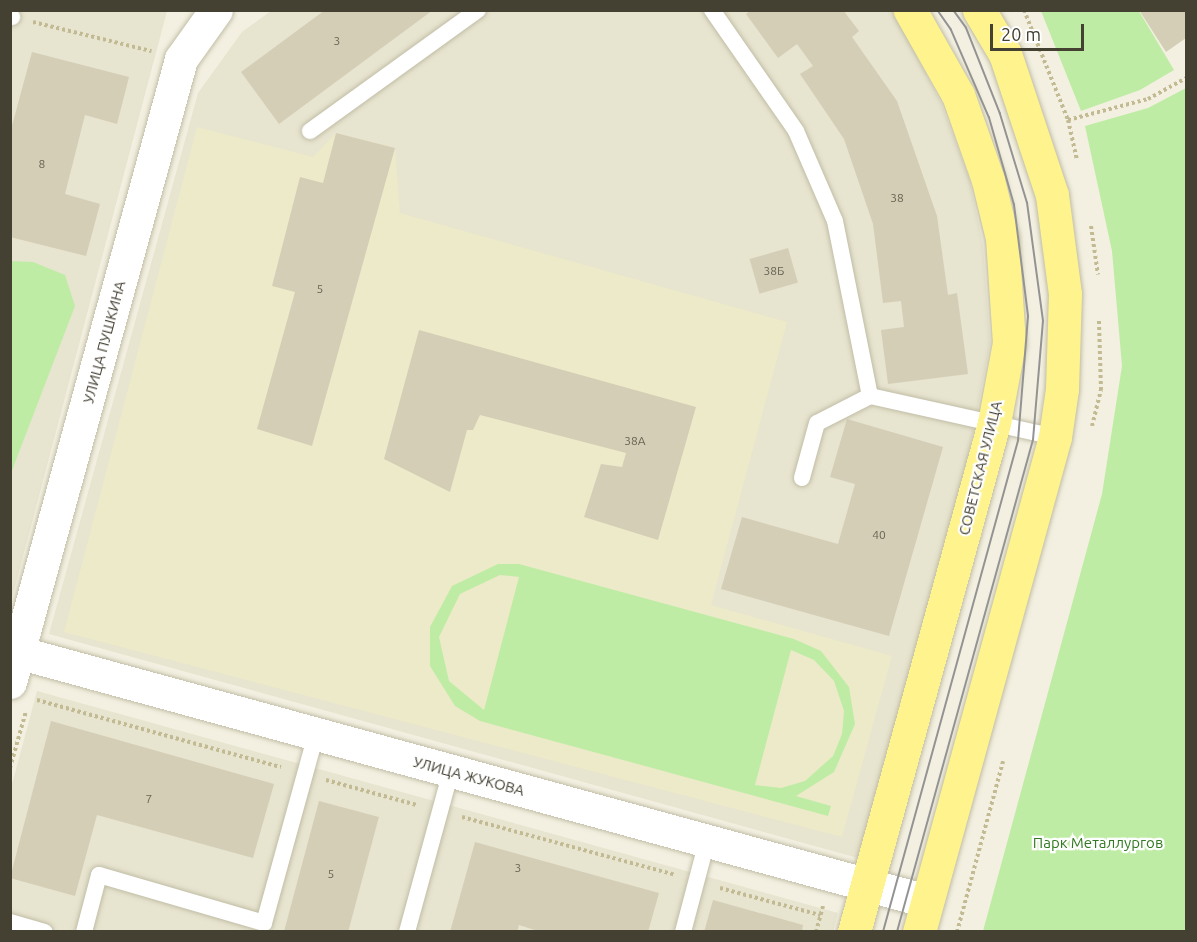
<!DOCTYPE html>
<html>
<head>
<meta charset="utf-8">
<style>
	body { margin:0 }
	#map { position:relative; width:1197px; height:942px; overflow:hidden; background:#f3f0e1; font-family:Ubuntu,sans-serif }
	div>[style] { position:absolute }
	.residential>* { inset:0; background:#e7e4cf }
	.education>* { inset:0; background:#edeac9 }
	.green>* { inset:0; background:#bfeca5 }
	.building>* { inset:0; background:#d4ceb6; transform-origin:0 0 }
	.path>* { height:4px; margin-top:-2px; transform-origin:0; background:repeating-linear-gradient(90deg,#c2ba93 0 3px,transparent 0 6px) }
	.roads { filter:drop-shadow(0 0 2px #c1bda6) drop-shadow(0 0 2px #c1bda6) }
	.service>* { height:16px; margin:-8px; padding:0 8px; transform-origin:8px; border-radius:8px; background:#fff }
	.minor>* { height:33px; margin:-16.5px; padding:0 16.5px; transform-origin:16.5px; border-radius:16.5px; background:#fff }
	.primary>* { height:33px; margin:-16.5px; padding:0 16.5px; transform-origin:16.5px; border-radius:16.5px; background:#fff38e }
	.tram>* { height:1.5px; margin:-0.75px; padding:0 0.75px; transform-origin:0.75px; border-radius:0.75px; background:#939393 }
	span { translate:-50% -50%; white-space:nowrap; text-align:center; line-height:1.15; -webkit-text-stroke:4.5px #fff; paint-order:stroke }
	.number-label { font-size:12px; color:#686453 }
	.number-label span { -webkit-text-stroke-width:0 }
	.street-label { font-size:15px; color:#444032 }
	.park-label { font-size:15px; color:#327a21 }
	.frame { position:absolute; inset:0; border:12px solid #444032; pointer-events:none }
	.scale { position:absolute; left:990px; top:24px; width:94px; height:27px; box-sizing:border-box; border:3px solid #444032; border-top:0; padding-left:8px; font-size:18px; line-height:21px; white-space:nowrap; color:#444032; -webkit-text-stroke:4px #fff; paint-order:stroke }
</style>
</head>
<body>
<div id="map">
	<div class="residential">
		<i style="clip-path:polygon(11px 11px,167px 11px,11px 602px)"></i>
		<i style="clip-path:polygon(271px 11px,893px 11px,941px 103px,969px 178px,983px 245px,990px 344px,968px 458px,858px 858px,49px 634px,198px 93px,242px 32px)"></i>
		<i style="clip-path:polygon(37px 691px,838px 913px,833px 932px,11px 932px,11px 788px)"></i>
	</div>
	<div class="education">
		<i style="clip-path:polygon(197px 127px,313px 157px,336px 133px,395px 148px,400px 213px,787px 322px,711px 605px,892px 656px,842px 837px,64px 632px)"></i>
	</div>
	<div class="green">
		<i style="clip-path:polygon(1041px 11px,1139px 11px,1174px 70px,1140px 90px,1081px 111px)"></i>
		<i style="clip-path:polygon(1186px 88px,1186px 931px,983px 931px,1102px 494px,1122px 366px,1112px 251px,1085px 126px,1148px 108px)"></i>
		<i style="clip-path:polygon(11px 261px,33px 262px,65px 275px,75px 306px,11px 473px)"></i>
		<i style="clip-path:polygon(evenodd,498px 564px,519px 564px,794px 639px,821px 651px,849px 687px,855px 724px,834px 772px,796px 796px,831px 806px,828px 816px,480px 721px,455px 706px,430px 666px,430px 627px,452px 586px,498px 564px,500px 575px,519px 577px,484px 710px,449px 681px,439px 637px,460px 594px,500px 575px,498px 564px,791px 650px,814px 660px,834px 681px,844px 711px,842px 734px,833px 756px,805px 781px,781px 788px,755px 785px,791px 650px)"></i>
	</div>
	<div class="building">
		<i style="clip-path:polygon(325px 10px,433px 10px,279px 124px,241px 72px)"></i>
		<i style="clip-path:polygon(751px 10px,843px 10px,859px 31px,852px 37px,897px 101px,937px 216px,948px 295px,957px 293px,968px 374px,888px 384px,881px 330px,904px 327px,901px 301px,883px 303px,873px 224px,844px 139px,800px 74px,813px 66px,797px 44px,778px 58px,746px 14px)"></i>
		<i style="clip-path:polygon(1139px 10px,1186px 10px,1186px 38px,1166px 52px)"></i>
		<i style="clip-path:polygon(32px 52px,129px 77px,117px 124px,85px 115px,65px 194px,100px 204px,86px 256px,10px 237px,10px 133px)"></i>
		<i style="clip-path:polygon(336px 133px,395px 148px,312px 446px,257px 429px,295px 292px,272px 286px,300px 177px,323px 183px)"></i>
		<i style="left:788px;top:248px;width:36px;height:40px;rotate:74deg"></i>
		<i style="clip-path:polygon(419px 330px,696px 407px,658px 540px,584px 517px,601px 464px,622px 467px,626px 453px,480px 415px,473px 430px,467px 430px,450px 492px,384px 459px)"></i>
		<i style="clip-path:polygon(847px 419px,943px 447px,889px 636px,721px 589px,742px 517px,838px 544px,855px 484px,830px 477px)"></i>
		<i style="clip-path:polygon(51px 721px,274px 784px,253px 858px,97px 815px,75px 896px,10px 878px)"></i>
		<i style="left:319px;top:801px;width:62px;height:136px;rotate:15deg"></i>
		<i style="clip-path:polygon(475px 842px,659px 893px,648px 932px,541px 932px,519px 925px,517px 932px,450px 932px)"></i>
		<i style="clip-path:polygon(713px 900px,803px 925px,802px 932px,704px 932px)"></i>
	</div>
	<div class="path">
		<i style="left:1024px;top:10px;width:118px;rotate:68.2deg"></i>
		<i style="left:1068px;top:120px;width:41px;rotate:77.3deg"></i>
		<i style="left:33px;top:22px;width:122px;rotate:13.8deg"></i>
		<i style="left:1068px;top:120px;width:83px;rotate:-14.7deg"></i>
		<i style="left:1148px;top:99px;width:43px;rotate:-28.9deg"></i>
		<i style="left:1091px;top:226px;width:49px;rotate:81.9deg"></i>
		<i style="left:1092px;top:426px;width:37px;rotate:-76deg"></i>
		<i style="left:1101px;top:390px;width:69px;rotate:-91.7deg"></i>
		<i style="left:37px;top:700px;width:253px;rotate:15.4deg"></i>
		<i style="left:10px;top:768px;width:59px;rotate:-74.3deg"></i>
		<i style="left:326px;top:780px;width:94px;rotate:15.4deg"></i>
		<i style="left:462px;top:817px;width:221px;rotate:15.2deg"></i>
		<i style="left:720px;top:888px;width:104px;rotate:15.1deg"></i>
		<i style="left:816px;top:932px;width:27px;rotate:-75deg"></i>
		<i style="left:957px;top:932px;width:177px;rotate:-74.9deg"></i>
	</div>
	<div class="roads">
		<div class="service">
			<i style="left:712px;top:10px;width:147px;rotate:55.2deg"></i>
			<i style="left:796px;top:131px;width:98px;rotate:66.6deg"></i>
			<i style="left:835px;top:221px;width:178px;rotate:78.7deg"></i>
			<i style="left:870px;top:396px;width:59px;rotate:153deg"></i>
			<i style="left:817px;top:423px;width:57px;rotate:105.3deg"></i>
			<i style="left:10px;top:15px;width:3px;rotate:45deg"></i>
			<i style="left:310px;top:131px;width:207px;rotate:-35.8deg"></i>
			<i style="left:870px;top:396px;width:189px;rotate:12.5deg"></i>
			<i style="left:10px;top:922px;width:36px;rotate:16deg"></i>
			<i style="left:84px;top:932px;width:59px;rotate:-75.3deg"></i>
			<i style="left:99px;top:875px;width:172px;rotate:16.2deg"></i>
			<i style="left:264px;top:923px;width:196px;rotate:-74.6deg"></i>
			<i style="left:407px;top:932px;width:167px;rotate:-74.7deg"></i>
			<i style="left:683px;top:932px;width:94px;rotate:-75.2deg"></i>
		</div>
		<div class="minor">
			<i style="left:10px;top:650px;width:951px;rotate:15.31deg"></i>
			<i style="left:10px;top:682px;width:646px;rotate:-74.65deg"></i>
			<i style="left:181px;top:59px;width:60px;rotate:-54.5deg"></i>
		</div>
		<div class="primary">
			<i style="left:854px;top:932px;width:528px;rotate:-74.62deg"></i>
			<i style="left:994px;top:423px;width:81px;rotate:-79.4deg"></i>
			<i style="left:1009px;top:343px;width:105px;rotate:-93.8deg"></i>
			<i style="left:1002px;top:238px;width:60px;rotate:-103.6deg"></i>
			<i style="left:988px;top:180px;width:90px;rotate:-109.4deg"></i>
			<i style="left:958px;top:95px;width:98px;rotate:-119.5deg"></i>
			<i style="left:919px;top:932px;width:513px;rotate:-74.64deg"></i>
			<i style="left:1055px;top:437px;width:49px;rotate:-81.7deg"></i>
			<i style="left:1062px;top:389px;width:95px;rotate:-88.2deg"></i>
			<i style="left:1065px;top:294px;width:100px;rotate:-97.5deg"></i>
			<i style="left:1052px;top:195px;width:149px;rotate:-108.4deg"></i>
			<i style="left:1005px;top:54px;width:51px;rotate:-120.6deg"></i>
		</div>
	</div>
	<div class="tram">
		<i style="left:883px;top:932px;width:509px;rotate:-74.63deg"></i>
		<i style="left:1018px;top:441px;width:125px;rotate:-85.4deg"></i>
		<i style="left:1028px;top:316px;width:112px;rotate:-97.2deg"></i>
		<i style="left:1014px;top:205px;width:91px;rotate:-106deg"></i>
		<i style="left:989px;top:118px;width:96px;rotate:-113.4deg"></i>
		<i style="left:951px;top:30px;width:24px;rotate:-125deg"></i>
		<i style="left:897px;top:932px;width:510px;rotate:-74.55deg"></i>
		<i style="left:1033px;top:440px;width:119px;rotate:-85.2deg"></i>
		<i style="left:1043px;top:321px;width:119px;rotate:-97.7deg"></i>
		<i style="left:1027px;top:203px;width:93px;rotate:-106.9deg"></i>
		<i style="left:1000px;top:114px;width:92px;rotate:-111.6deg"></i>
		<i style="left:966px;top:28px;width:22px;rotate:-126deg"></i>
	</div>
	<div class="number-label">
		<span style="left:337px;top:41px">3</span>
		<span style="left:42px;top:164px">8</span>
		<span style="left:897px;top:198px">38</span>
		<span style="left:774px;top:271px">38Б</span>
		<span style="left:320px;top:289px">5</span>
		<span style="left:635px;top:441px">38А</span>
		<span style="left:879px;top:535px">40</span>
		<span style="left:149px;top:799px">7</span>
		<span style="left:518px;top:868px">3</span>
		<span style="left:331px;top:874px">5</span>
	</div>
	<div class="street-label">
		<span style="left:104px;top:342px;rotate:-75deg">УЛИЦА ПУШКИНА</span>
		<span style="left:980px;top:468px;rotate:-76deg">СОВЕТСКАЯ УЛИЦА</span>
		<span style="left:469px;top:776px;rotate:15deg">УЛИЦА ЖУКОВА</span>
	</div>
	<div class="park-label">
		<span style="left:1098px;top:843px">Парк Металлургов</span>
	</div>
	<div class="frame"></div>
	<div class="scale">20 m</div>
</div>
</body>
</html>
